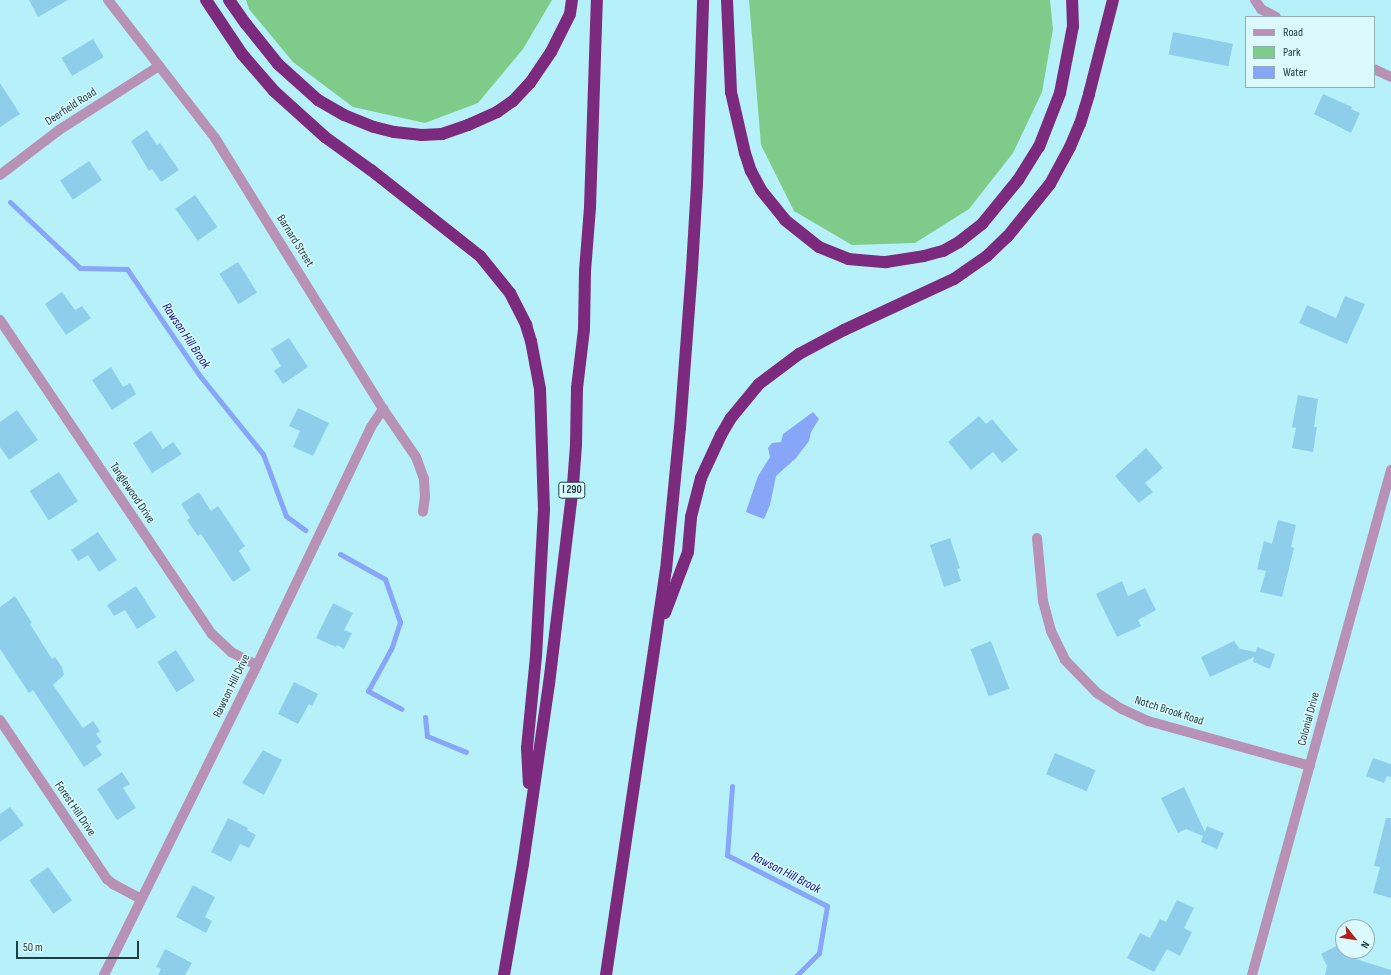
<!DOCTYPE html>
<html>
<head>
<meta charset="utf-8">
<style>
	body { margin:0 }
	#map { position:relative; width:1391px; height:975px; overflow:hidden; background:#b6f1fa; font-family:"Sofia Sans Condensed",sans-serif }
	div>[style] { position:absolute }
	.green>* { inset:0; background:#7fcc8a }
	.water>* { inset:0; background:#88a6f7 }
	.stream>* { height:5px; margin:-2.5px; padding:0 2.5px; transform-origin:2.5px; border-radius:2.5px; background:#88a6f7 }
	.building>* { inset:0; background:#8fceeb; transform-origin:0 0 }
	.minor>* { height:10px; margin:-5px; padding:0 5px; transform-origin:5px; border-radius:5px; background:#b891b6 }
	.motorway>* { height:12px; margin:-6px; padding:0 6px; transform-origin:6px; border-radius:6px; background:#7c2a7d }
	span { translate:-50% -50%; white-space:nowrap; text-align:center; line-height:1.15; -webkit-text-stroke:3px #dcf9fd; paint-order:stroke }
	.shield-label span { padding:1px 3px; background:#dcf9fd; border:1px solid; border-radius:3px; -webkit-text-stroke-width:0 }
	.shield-label { font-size:11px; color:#203f44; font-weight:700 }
	.street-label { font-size:12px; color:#203f44 }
	.water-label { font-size:13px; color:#10168b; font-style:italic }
	.legend { position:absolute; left:1245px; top:16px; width:130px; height:72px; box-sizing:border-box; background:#dcf9fd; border:1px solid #91afb3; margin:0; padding:5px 7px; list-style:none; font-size:12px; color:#203f44 }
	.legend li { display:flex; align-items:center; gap:8px; height:20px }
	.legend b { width:20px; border:1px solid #91afb3 }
	.north { position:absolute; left:1335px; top:919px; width:40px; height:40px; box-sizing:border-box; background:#dcf9fd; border:1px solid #91afb3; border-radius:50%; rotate:120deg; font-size:11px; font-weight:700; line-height:16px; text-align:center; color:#203f44 }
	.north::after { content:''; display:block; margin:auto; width:14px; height:18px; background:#b0201d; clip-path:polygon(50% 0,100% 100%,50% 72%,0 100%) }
	.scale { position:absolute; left:16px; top:941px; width:123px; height:18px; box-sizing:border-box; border:2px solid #203f44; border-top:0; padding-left:5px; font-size:12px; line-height:14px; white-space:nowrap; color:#203f44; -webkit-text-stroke:3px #dcf9fd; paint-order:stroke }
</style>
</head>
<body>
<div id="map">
	<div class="green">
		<i style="clip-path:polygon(246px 0,552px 0,523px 49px,478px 103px,425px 123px,353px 107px,293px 62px,249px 9px)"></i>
		<i style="clip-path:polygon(749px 0,1050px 0,1053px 29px,1042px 92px,1013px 153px,969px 209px,915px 243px,852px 245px,794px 211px,761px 145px)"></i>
	</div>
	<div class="water">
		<i style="clip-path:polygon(813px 412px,819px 419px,811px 432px,809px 441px,796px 458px,776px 476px,770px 505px,764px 519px,746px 512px,758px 476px,770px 457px,768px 448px,772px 443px,781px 442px,783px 434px)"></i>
	</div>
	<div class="stream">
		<i style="left:10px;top:202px;width:96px;rotate:43.3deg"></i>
		<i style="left:80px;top:268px;width:47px;rotate:1.2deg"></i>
		<i style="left:127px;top:269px;width:130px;rotate:55.7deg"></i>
		<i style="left:200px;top:376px;width:100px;rotate:51.1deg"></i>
		<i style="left:263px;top:454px;width:66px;rotate:69.6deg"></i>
		<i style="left:286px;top:516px;width:24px;rotate:36deg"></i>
		<i style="left:340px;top:554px;width:51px;rotate:29.1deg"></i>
		<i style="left:385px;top:579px;width:46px;rotate:70.8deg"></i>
		<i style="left:400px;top:622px;width:26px;rotate:108deg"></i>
		<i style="left:392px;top:647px;width:50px;rotate:118.6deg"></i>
		<i style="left:368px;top:691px;width:38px;rotate:28deg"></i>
		<i style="left:425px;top:717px;width:19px;rotate:84deg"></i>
		<i style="left:427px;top:736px;width:42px;rotate:22.3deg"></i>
		<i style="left:732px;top:786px;width:69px;rotate:94.1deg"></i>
		<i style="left:727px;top:855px;width:112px;rotate:27deg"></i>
		<i style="left:827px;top:906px;width:48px;rotate:99.7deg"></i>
		<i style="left:819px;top:953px;width:31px;rotate:135deg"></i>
	</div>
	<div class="building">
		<i style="clip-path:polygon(29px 0,68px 0,38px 17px)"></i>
		<i style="left:1173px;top:32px;width:61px;height:23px;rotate:11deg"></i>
		<i style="left:93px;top:39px;width:21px;height:37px;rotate:59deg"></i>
		<i style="clip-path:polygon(0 83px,20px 114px,0 127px)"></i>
		<i style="clip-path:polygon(1323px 94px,1352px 107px,1351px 109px,1360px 113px,1351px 133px,1314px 114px)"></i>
		<i style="clip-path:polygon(147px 130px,157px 145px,160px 143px,179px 170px,161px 182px,152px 169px,149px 171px,131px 141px)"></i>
		<i style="left:89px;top:161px;width:23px;height:35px;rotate:56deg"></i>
		<i style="left:195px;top:195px;width:39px;height:24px;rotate:55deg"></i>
		<i style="left:238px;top:262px;width:36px;height:22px;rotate:58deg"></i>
		<i style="clip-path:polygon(62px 292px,75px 310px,82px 306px,91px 318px,66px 335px,45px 304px)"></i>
		<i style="clip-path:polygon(1345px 296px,1365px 304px,1347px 344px,1299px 323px,1307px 305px,1336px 318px)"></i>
		<i style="clip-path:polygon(289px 338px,308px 367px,283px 384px,274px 371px,281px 366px,271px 349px)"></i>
		<i style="clip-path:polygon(111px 367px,123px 387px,130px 383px,136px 394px,112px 410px,92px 380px)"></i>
		<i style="clip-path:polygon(1298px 395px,1318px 399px,1314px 427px,1317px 427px,1313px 452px,1292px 448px,1296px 428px,1292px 427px)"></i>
		<i style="clip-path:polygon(298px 408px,329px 423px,313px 456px,293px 447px,300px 431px,289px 426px)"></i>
		<i style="clip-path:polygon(17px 410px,38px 440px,9px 460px,0 447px,0 422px)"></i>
		<i style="clip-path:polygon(979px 416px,986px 424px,992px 419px,1018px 450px,1002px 463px,993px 452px,971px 470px,948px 442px)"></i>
		<i style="clip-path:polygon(151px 431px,163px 449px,173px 442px,182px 454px,152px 473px,133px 443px)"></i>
		<i style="clip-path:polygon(1146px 448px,1163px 468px,1145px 483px,1153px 492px,1139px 503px,1115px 476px)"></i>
		<i style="left:59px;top:472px;width:35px;height:35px;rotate:57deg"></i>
		<i style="clip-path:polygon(199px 492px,211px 511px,218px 506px,245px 546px,239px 551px,251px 570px,233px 582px,201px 534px,198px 536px,187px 520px,190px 518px,181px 504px)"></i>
		<i style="clip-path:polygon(1278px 520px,1296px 525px,1291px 547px,1294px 548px,1282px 597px,1260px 592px,1266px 571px,1257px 569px,1264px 541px,1272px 544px)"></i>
		<i style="clip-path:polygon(98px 532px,117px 560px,99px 572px,88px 555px,78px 561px,71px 550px)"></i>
		<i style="clip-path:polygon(950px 538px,960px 568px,957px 569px,961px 581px,944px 587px,930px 545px)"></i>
		<i style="clip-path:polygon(1122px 581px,1128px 596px,1145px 588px,1156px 610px,1138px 620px,1141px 626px,1117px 637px,1096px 594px)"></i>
		<i style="clip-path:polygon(136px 586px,156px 617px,137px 629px,125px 610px,114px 616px,107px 605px)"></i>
		<i style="clip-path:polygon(15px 596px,32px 623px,30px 624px,52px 659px,55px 657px,62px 667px,64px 675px,53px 685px,83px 728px,93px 721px,100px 731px,96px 734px,102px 742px,96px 746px,102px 755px,84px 767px,33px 690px,29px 693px,0 649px,0 607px)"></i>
		<i style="clip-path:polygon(333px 603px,353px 613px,344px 630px,352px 633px,344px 649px,337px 645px,336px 647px,316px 638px)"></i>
		<i style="left:991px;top:641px;width:51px;height:22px;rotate:69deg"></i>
		<i style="clip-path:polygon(1234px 641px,1240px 649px,1256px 652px,1257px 647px,1275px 654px,1270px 669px,1253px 662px,1254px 657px,1210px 677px,1201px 657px)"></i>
		<i style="left:176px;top:650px;width:36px;height:22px;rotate:58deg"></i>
		<i style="clip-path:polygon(294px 682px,318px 694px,312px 706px,309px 704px,298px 724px,278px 714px)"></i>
		<i style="clip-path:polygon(263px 750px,282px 760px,264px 795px,242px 783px)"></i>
		<i style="left:1055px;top:753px;width:44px;height:23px;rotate:23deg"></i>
		<i style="clip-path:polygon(1373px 758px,1391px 764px,1391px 777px,1387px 776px,1384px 783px,1366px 776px)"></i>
		<i style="clip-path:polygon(122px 772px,130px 784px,123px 788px,136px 808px,117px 820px,97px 789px)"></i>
		<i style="clip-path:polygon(1184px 787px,1205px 832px,1207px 826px,1224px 833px,1217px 849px,1201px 842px,1203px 836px,1186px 829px,1178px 833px,1161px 798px)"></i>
		<i style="clip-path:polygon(10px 807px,24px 825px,0 842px,0 814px)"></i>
		<i style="clip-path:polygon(228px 818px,248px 828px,247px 830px,256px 835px,249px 848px,240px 844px,231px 862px,211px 852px)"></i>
		<i style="clip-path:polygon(1386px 818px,1391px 818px,1391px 898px,1373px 893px,1380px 867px,1374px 866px)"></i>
		<i style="left:48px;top:867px;width:41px;height:23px;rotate:54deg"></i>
		<i style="clip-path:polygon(193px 885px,215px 897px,205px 917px,212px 921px,206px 933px,176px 917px)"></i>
		<i style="clip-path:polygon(1177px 900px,1194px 908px,1184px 928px,1192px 932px,1180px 956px,1167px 949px,1154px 972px,1127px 958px,1140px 933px,1150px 938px,1160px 919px,1166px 922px)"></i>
		<i style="clip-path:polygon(1338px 945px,1343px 955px,1391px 970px,1391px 975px,1325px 975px,1327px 966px,1321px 954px)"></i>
		<i style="clip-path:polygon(165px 949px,192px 963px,185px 975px,158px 975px,161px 969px,156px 967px)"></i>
	</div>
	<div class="minor">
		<i style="left:108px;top:0;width:175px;rotate:52.2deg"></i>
		<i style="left:215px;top:138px;width:319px;rotate:58.2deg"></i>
		<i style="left:383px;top:409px;width:58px;rotate:55.5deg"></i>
		<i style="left:416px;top:457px;width:23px;rotate:70deg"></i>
		<i style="left:424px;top:479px;width:18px;rotate:87deg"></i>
		<i style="left:425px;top:497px;width:15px;rotate:98deg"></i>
		<i style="left:1255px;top:0;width:11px;rotate:56deg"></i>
		<i style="left:1261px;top:9px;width:17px;rotate:28deg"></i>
		<i style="left:1374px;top:69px;width:19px;rotate:25deg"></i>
		<i style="left:0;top:175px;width:74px;rotate:-37.3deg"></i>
		<i style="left:59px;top:130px;width:119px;rotate:-32.6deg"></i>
		<i style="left:0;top:320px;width:379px;rotate:56deg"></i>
		<i style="left:212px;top:634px;width:26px;rotate:43deg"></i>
		<i style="left:231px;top:652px;width:29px;rotate:27deg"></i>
		<i style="left:1037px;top:538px;width:63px;rotate:84.6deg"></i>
		<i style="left:1043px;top:601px;width:31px;rotate:75deg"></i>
		<i style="left:1051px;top:631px;width:32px;rotate:64deg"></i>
		<i style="left:1065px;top:660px;width:46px;rotate:45.9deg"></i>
		<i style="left:1097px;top:693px;width:30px;rotate:33deg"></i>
		<i style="left:1122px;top:709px;width:29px;rotate:25deg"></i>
		<i style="left:1148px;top:721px;width:168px;rotate:15.5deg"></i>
		<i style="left:0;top:720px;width:192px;rotate:56.1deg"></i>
		<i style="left:107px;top:879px;width:8px;rotate:40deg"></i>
		<i style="left:113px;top:884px;width:32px;rotate:28deg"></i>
		<i style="left:104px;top:975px;width:346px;rotate:-63.7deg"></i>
		<i style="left:257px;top:665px;width:264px;rotate:-64.4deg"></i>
		<i style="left:371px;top:427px;width:22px;rotate:-56deg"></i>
		<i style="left:1252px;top:975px;width:524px;rotate:-74.61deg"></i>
	</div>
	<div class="motorway">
		<i style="left:206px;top:0;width:65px;rotate:56.3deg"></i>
		<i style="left:242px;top:54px;width:49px;rotate:49.1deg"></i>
		<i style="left:274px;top:91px;width:69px;rotate:42deg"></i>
		<i style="left:325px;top:137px;width:57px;rotate:35.7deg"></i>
		<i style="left:371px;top:170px;width:139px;rotate:38.3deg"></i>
		<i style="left:480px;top:256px;width:48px;rotate:51deg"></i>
		<i style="left:510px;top:293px;width:36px;rotate:63deg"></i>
		<i style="left:526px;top:325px;width:17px;rotate:73deg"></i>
		<i style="left:531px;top:341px;width:49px;rotate:79.4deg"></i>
		<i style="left:540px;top:389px;width:120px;rotate:88.1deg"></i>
		<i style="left:544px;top:509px;width:147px;rotate:93.1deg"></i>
		<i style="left:536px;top:656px;width:92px;rotate:95.6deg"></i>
		<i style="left:527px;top:748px;width:35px;rotate:87deg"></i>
		<i style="left:229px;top:0;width:29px;rotate:55deg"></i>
		<i style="left:246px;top:24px;width:51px;rotate:51.3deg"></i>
		<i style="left:278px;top:64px;width:54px;rotate:42deg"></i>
		<i style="left:318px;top:100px;width:30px;rotate:30deg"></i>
		<i style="left:344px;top:115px;width:32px;rotate:22deg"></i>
		<i style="left:374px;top:127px;width:21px;rotate:14deg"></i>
		<i style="left:394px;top:132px;width:28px;rotate:6deg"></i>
		<i style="left:422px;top:135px;width:20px;rotate:-3deg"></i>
		<i style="left:442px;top:134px;width:28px;rotate:-19deg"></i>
		<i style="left:468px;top:125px;width:32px;rotate:-24deg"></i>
		<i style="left:497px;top:112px;width:19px;rotate:-35deg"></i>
		<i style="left:513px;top:101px;width:25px;rotate:-47deg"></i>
		<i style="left:530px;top:83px;width:37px;rotate:-56deg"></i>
		<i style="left:551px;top:52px;width:42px;rotate:-63.4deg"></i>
		<i style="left:570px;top:14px;width:14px;rotate:-82deg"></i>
		<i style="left:727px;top:0;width:92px;rotate:87.5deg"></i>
		<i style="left:731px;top:92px;width:63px;rotate:77.1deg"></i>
		<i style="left:745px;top:153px;width:19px;rotate:72deg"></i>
		<i style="left:751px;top:171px;width:21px;rotate:62deg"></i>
		<i style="left:761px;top:190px;width:38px;rotate:51deg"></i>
		<i style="left:785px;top:220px;width:43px;rotate:38.5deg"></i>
		<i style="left:819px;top:247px;width:31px;rotate:22deg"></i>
		<i style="left:848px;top:259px;width:38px;rotate:5deg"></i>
		<i style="left:886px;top:262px;width:38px;rotate:-9deg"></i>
		<i style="left:924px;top:256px;width:20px;rotate:-15deg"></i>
		<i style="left:943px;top:251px;width:18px;rotate:-29deg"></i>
		<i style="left:959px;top:242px;width:29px;rotate:-38deg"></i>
		<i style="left:982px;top:224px;width:57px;rotate:-50.7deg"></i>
		<i style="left:1018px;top:180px;width:39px;rotate:-58deg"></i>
		<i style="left:1039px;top:147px;width:58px;rotate:-68.7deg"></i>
		<i style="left:1060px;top:93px;width:68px;rotate:-79deg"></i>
		<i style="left:1073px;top:26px;width:26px;rotate:-92deg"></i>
		<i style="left:665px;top:613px;width:65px;rotate:-69.3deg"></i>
		<i style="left:688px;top:552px;width:35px;rotate:-85deg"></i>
		<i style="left:691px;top:517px;width:40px;rotate:-75.6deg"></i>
		<i style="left:701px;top:478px;width:47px;rotate:-65.1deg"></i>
		<i style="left:721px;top:435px;width:20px;rotate:-60deg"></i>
		<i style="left:731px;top:418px;width:44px;rotate:-50.5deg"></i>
		<i style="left:759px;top:384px;width:50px;rotate:-36.9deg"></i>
		<i style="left:799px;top:354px;width:51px;rotate:-28.1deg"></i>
		<i style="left:844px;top:330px;width:121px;rotate:-24.9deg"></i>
		<i style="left:954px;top:279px;width:40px;rotate:-34.9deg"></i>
		<i style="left:987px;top:256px;width:29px;rotate:-44deg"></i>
		<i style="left:1008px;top:236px;width:67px;rotate:-51.1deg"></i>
		<i style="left:1050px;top:184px;width:42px;rotate:-61.6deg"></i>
		<i style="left:1070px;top:147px;width:25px;rotate:-67deg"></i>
		<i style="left:1080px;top:124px;width:31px;rotate:-73deg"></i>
		<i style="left:1089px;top:94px;width:97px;rotate:-75.7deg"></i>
		<i style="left:504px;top:975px;width:113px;rotate:-80.3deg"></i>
		<i style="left:523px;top:864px;width:182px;rotate:-81.8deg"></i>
		<i style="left:549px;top:684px;width:200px;rotate:-83.1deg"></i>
		<i style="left:573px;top:485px;width:40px;rotate:-85.7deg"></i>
		<i style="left:576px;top:445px;width:57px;rotate:-89deg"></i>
		<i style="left:577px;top:388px;width:59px;rotate:-83.2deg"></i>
		<i style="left:584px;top:329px;width:58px;rotate:-89deg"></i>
		<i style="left:585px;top:271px;width:64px;rotate:-85.5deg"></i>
		<i style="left:590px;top:207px;width:207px;rotate:-88.1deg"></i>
		<i style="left:606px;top:975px;width:409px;rotate:-81.6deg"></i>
		<i style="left:666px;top:570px;width:143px;rotate:-84.4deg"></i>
		<i style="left:680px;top:428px;width:160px;rotate:-85.7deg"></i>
		<i style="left:692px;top:268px;width:83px;rotate:-86.6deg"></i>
		<i style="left:697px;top:185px;width:185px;rotate:-88.1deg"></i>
	</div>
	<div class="shield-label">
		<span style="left:572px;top:490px">I 290</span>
	</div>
	<div class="street-label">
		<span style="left:71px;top:107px;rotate:-33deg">Deerfield Road</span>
		<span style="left:295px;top:241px;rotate:58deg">Barnard Street</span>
		<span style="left:132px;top:493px;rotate:56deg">Tanglewood Drive</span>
		<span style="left:232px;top:686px;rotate:-64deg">Rawson Hill Drive</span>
		<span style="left:1169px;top:711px;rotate:18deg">Notch Brook Road</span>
		<span style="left:1309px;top:719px;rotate:-75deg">Colonial Drive</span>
		<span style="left:75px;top:809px;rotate:56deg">Forest Hill Drive</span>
	</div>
	<div class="water-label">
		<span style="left:186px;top:336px;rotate:56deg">Rawson Hill Brook</span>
		<span style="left:786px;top:873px;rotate:27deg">Rawson Hill Brook</span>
	</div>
	<ul class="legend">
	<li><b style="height:5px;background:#b891b6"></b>Road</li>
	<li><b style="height:11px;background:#7fcc8a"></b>Park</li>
	<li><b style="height:11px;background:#88a6f7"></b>Water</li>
	</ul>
	<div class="north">N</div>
	<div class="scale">50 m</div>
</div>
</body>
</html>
